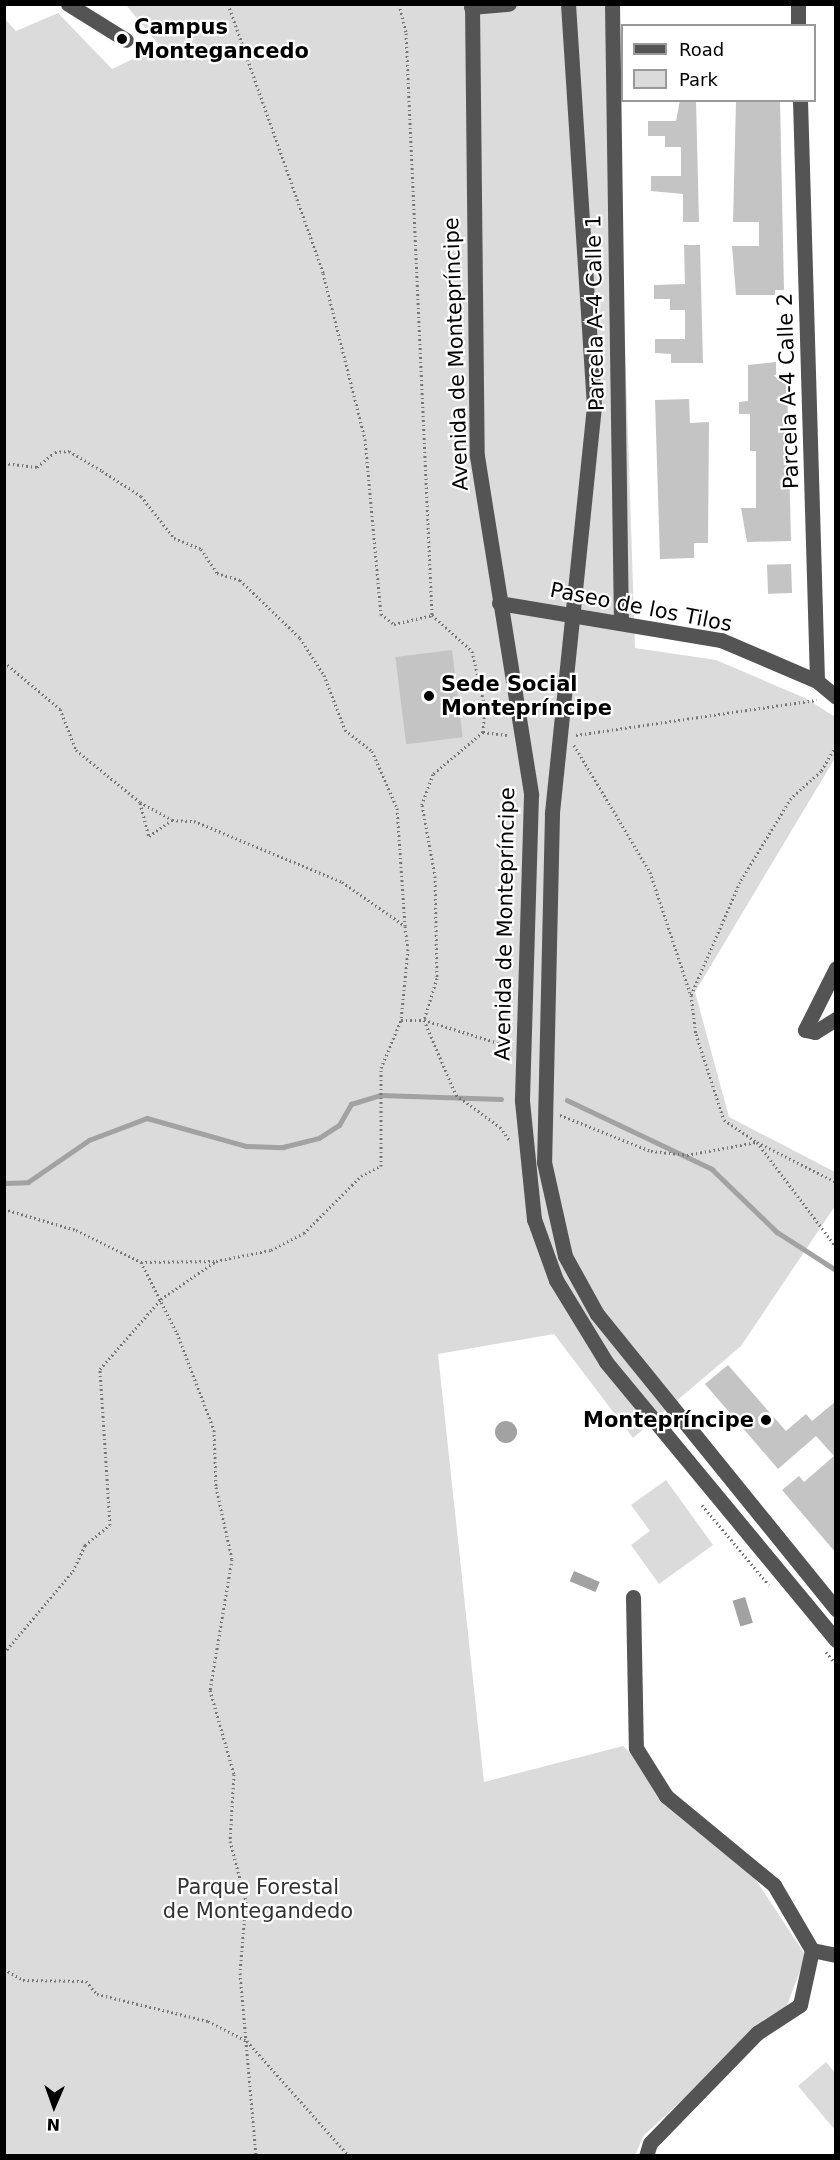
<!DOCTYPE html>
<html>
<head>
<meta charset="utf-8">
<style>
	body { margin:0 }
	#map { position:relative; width:840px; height:2160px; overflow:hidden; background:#fff; font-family:"DejaVu Sans",sans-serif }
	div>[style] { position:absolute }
	.green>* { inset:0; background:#dbdbdb }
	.water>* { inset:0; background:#a2a2a2; transform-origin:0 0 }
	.round { border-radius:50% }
	.stream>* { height:4.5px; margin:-2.25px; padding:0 2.25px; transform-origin:2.25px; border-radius:2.25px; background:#a2a2a2 }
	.building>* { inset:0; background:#c4c4c4; transform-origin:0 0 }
	.path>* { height:3px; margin-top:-1.5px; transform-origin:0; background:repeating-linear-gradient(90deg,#767676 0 1.5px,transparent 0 4.5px) }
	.minor>* { height:15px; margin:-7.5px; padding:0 7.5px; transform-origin:7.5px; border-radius:7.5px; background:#545454 }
	.dots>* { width:16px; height:16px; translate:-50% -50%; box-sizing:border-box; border:3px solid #fff; border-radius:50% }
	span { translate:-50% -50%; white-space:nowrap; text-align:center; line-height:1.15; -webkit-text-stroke:4.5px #fff; paint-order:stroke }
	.poi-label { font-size:21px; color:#000; font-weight:700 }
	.left { translate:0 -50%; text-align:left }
	.right { translate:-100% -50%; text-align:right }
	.street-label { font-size:21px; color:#000 }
	.park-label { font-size:21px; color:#323232 }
	.frame { position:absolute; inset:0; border:6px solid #000; pointer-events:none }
	.legend { position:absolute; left:621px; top:24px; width:195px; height:78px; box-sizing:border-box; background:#fff; border:2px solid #999; margin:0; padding:8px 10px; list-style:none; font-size:18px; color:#000 }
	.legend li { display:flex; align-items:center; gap:12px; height:30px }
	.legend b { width:30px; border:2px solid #999 }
	.north { position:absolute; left:24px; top:2076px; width:60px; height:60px; -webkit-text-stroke:4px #fff; paint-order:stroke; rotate:182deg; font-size:16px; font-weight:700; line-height:24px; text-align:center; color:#000 }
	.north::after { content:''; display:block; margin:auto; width:21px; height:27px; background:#000; clip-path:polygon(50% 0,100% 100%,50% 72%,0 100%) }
</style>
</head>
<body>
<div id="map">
	<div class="green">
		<i style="clip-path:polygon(126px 5px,614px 5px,635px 648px,716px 660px,807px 699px,835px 717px,835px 758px,695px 992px,729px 1117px,835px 1172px,835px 1206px,741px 1346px,633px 1438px,554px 1334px,438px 1354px,484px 1782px,623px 1746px,754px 1877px,806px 1956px,787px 2005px,644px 2135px,635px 2155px,5px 2156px,5px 19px,16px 31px,58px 13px,112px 69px,160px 46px)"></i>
		<i style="clip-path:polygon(666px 1480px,713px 1545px,659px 1584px,631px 1545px,650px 1531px,631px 1505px)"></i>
		<i style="clip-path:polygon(826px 2062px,835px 2073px,835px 2130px,798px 2086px)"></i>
	</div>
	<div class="water">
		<i class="round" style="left:495px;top:1421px;width:22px;height:22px"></i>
		<i style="left:574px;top:1571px;width:28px;height:11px;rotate:23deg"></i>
		<i style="left:745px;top:1597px;width:27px;height:13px;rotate:73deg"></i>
	</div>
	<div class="stream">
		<i style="left:567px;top:1100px;width:161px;rotate:25.4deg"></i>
		<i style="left:712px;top:1169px;width:91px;rotate:44.1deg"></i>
		<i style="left:777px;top:1232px;width:70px;rotate:32.8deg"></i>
		<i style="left:4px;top:1183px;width:24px;rotate:-2deg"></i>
		<i style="left:28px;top:1182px;width:74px;rotate:-34.5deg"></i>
		<i style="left:89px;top:1140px;width:62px;rotate:-20.8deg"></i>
		<i style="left:147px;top:1118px;width:103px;rotate:15.8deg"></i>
		<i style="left:246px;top:1146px;width:37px;rotate:2deg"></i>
		<i style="left:283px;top:1147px;width:37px;rotate:-14deg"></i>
		<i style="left:319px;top:1138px;width:24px;rotate:-33deg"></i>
		<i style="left:339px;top:1125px;width:24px;rotate:-60deg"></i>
		<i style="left:351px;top:1104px;width:30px;rotate:-17deg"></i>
		<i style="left:380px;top:1095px;width:121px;rotate:1.9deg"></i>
	</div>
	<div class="building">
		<i style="clip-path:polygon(680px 100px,696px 100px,699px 222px,683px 222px,683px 194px,651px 191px,651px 176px,681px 176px,681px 147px,665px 147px,665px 136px,648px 136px,648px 121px,676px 121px)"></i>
		<i style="clip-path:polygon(736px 101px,780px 101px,784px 290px,775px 290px,775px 295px,736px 295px,732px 246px,759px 246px,759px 222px,733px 222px)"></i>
		<i style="clip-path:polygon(684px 245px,700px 245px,703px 363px,671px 363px,671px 354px,655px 353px,655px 339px,685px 339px,685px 310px,670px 310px,670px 299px,654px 299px,654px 285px,685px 284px)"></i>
		<i style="clip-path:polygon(776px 362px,776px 378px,787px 378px,791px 541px,747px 542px,741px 508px,756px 508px,756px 451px,750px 451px,750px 414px,739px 414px,739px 402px,748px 401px,748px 365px)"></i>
		<i style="clip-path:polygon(689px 399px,690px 423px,709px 422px,708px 543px,694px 543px,694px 558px,660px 559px,655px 400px)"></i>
		<i style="left:791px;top:564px;width:29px;height:24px;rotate:88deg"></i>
		<i style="left:452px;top:650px;width:88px;height:57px;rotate:83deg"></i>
		<i style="clip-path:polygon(728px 1365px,786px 1431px,806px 1414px,812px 1421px,836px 1401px,836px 1553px,782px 1490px,799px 1476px,804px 1482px,834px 1456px,816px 1436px,778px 1469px,705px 1384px)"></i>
	</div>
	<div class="path">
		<i style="left:228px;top:4px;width:285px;rotate:70.5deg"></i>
		<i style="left:323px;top:273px;width:171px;rotate:75.8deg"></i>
		<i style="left:365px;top:439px;width:176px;rotate:84.8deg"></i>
		<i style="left:381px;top:614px;width:16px;rotate:38deg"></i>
		<i style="left:394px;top:624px;width:39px;rotate:-13deg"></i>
		<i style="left:399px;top:4px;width:30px;rotate:76deg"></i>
		<i style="left:406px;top:33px;width:583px;rotate:87.44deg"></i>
		<i style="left:432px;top:615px;width:54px;rotate:42deg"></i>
		<i style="left:472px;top:651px;width:58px;rotate:77.2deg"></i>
		<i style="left:485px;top:708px;width:24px;rotate:95deg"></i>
		<i style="left:483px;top:732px;width:65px;rotate:140deg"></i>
		<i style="left:433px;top:774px;width:33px;rotate:110deg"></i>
		<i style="left:422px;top:805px;width:72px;rotate:79.6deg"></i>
		<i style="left:435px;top:876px;width:102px;rotate:88.9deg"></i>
		<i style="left:437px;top:978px;width:44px;rotate:107.2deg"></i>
		<i style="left:424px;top:1020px;width:88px;rotate:17.2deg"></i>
		<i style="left:4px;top:463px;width:33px;rotate:7deg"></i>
		<i style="left:37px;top:467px;width:23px;rotate:-40deg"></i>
		<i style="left:55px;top:452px;width:14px;rotate:-4deg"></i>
		<i style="left:69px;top:451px;width:39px;rotate:31deg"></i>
		<i style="left:102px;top:471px;width:46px;rotate:32.7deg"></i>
		<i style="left:141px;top:496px;width:53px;rotate:51.8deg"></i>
		<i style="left:174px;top:538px;width:29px;rotate:22deg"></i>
		<i style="left:201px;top:549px;width:29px;rotate:56deg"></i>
		<i style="left:217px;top:573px;width:24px;rotate:17deg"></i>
		<i style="left:240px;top:580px;width:83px;rotate:44deg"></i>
		<i style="left:300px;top:638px;width:44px;rotate:57deg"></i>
		<i style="left:324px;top:675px;width:59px;rotate:69.1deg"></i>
		<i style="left:345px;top:730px;width:34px;rotate:38deg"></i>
		<i style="left:372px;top:751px;width:62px;rotate:66.3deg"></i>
		<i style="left:397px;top:808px;width:118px;rotate:86.1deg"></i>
		<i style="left:4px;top:662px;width:73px;rotate:40deg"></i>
		<i style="left:60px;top:709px;width:44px;rotate:68.7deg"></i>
		<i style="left:76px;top:750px;width:82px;rotate:39.1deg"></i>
		<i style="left:140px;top:802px;width:37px;rotate:29deg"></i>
		<i style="left:172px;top:820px;width:22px;rotate:3deg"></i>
		<i style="left:194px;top:821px;width:160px;rotate:22.4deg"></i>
		<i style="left:342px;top:882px;width:77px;rotate:34.9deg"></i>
		<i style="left:405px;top:926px;width:23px;rotate:83deg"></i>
		<i style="left:408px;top:949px;width:71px;rotate:95.6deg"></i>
		<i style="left:401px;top:1020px;width:23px"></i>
		<i style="left:424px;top:1020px;width:82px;rotate:66.9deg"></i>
		<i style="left:456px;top:1095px;width:54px;rotate:36deg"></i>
		<i style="left:500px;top:1127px;width:17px;rotate:54deg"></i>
		<i style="left:483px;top:732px;width:24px;rotate:7deg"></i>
		<i style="left:576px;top:735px;width:243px;rotate:-8.3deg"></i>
		<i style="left:574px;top:745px;width:148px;rotate:59.1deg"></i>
		<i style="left:650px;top:872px;width:127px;rotate:71.7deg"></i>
		<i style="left:836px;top:746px;width:29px;rotate:121deg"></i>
		<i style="left:821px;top:771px;width:40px;rotate:138deg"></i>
		<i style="left:791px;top:798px;width:98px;rotate:121.3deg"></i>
		<i style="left:740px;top:882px;width:123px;rotate:113.4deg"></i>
		<i style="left:691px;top:995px;width:39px;rotate:83deg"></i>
		<i style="left:696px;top:1034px;width:90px;rotate:72deg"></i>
		<i style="left:724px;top:1120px;width:40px;rotate:34deg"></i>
		<i style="left:757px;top:1142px;width:131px;rotate:53deg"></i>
		<i style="left:140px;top:803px;width:34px;rotate:75deg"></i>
		<i style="left:149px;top:836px;width:28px;rotate:-35deg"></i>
		<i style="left:560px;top:1115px;width:98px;rotate:21.6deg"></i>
		<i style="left:651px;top:1151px;width:36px;rotate:6deg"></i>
		<i style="left:687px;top:1155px;width:71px;rotate:-10.5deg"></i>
		<i style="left:757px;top:1142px;width:89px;rotate:26.9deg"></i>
		<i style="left:4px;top:1209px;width:75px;rotate:16.3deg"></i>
		<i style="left:76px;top:1230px;width:72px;rotate:26.2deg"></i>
		<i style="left:141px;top:1262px;width:80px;rotate:63.1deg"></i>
		<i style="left:177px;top:1333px;width:104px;rotate:69.1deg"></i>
		<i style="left:214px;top:1430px;width:57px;rotate:88deg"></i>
		<i style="left:216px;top:1487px;width:74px;rotate:77.5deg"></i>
		<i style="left:232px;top:1559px;width:133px;rotate:99.5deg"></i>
		<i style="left:210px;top:1690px;width:87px;rotate:74.1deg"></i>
		<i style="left:234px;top:1774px;width:67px;rotate:93.4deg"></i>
		<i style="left:230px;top:1841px;width:62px;rotate:75.1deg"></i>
		<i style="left:246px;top:1901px;width:72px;rotate:94.8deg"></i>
		<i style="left:240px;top:1973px;width:184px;rotate:85deg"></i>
		<i style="left:141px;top:1262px;width:75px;rotate:-0.8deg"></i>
		<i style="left:216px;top:1261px;width:56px;rotate:-11.3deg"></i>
		<i style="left:271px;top:1250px;width:37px;rotate:-27deg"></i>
		<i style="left:304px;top:1233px;width:81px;rotate:-45deg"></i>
		<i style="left:361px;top:1176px;width:22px;rotate:-27deg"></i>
		<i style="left:381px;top:1166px;width:98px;rotate:-90deg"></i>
		<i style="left:381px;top:1068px;width:52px;rotate:-67.4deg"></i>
		<i style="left:702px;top:1505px;width:104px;rotate:50.1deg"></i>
		<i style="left:826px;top:1652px;width:16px;rotate:50deg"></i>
		<i style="left:4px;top:1653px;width:107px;rotate:-49.9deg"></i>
		<i style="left:73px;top:1571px;width:29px;rotate:-65deg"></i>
		<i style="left:85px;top:1545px;width:32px;rotate:-39deg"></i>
		<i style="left:110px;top:1525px;width:156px;rotate:-93.7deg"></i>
		<i style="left:100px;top:1369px;width:93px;rotate:-48.9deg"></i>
		<i style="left:161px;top:1299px;width:67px;rotate:-34.6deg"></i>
		<i style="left:4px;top:1969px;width:22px;rotate:30deg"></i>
		<i style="left:23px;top:1980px;width:63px;rotate:0.9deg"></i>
		<i style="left:86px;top:1981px;width:17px;rotate:50deg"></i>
		<i style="left:97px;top:1994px;width:114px;rotate:13.7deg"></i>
		<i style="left:208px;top:2021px;width:44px;rotate:27.1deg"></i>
		<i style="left:247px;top:2041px;width:154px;rotate:48.4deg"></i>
	</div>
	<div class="minor">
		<i style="left:68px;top:4px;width:68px;rotate:31.8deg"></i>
		<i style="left:472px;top:4px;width:452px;rotate:89.4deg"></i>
		<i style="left:477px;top:456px;width:343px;rotate:80.9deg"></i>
		<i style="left:531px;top:795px;width:306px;rotate:91.7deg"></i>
		<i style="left:522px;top:1101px;width:119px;rotate:84.2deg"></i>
		<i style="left:534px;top:1219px;width:65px;rotate:70.2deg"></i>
		<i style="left:556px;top:1280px;width:96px;rotate:58.6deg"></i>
		<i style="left:606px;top:1362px;width:361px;rotate:50.4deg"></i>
		<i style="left:568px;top:4px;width:403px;rotate:86.3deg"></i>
		<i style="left:594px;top:406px;width:410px;rotate:95.9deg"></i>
		<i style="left:552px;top:814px;width:348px;rotate:91.3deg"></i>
		<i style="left:544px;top:1162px;width:96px;rotate:77.4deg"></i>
		<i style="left:565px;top:1256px;width:66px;rotate:61.1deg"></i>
		<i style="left:597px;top:1314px;width:380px;rotate:51deg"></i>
		<i style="left:612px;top:4px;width:618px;rotate:89.17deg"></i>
		<i style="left:798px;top:4px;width:22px;rotate:90deg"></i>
		<i style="left:471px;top:7px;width:38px;rotate:-5deg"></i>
		<i style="left:800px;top:100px;width:581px;rotate:88.32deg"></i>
		<i style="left:499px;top:603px;width:225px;rotate:9.5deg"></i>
		<i style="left:721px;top:640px;width:104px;rotate:23.1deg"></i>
		<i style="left:817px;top:681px;width:25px;rotate:40deg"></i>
		<i style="left:836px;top:968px;width:69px;rotate:116.6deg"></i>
		<i style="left:805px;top:1030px;width:10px;rotate:11deg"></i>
		<i style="left:815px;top:1032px;width:25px;rotate:-32deg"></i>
		<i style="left:633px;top:1597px;width:151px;rotate:88.9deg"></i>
		<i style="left:636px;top:1748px;width:57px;rotate:58deg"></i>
		<i style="left:666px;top:1796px;width:140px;rotate:39.5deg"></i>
		<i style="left:774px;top:1885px;width:75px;rotate:59.7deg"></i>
		<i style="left:812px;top:1950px;width:56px;rotate:102.3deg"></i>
		<i style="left:800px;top:2005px;width:51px;rotate:146.9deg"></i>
		<i style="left:757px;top:2033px;width:153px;rotate:134.2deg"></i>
		<i style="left:650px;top:2143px;width:14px;rotate:107deg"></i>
		<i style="left:812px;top:1950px;width:25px;rotate:12deg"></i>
	</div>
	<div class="dots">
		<i style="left:122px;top:39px;background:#000"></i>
		<i style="left:429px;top:696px;background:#000"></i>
		<i style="left:766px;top:1420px;background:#000"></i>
	</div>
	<div class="poi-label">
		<span class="left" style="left:134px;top:39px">Campus<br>Montegancedo</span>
		<span class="left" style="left:441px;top:696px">Sede Social<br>Montepríncipe</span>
		<span class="right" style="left:754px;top:1420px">Montepríncipe</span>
	</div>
	<div class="street-label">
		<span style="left:595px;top:313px;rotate:-91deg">Parcela A-4 Calle 1</span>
		<span style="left:456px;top:354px;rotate:-92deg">Avenida de Montepríncipe</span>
		<span style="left:788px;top:391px;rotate:-92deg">Parcela A-4 Calle 2</span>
		<span style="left:641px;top:607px;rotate:11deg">Paseo de los Tilos</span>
		<span style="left:505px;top:924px;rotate:-89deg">Avenida de Montepríncipe</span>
	</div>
	<div class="park-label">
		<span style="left:258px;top:1899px">Parque Forestal<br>de Montegandedo</span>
	</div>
	<div class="frame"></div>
	<ul class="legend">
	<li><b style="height:8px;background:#545454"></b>Road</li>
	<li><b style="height:16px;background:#dbdbdb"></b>Park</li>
	</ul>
	<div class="north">N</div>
</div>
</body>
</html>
